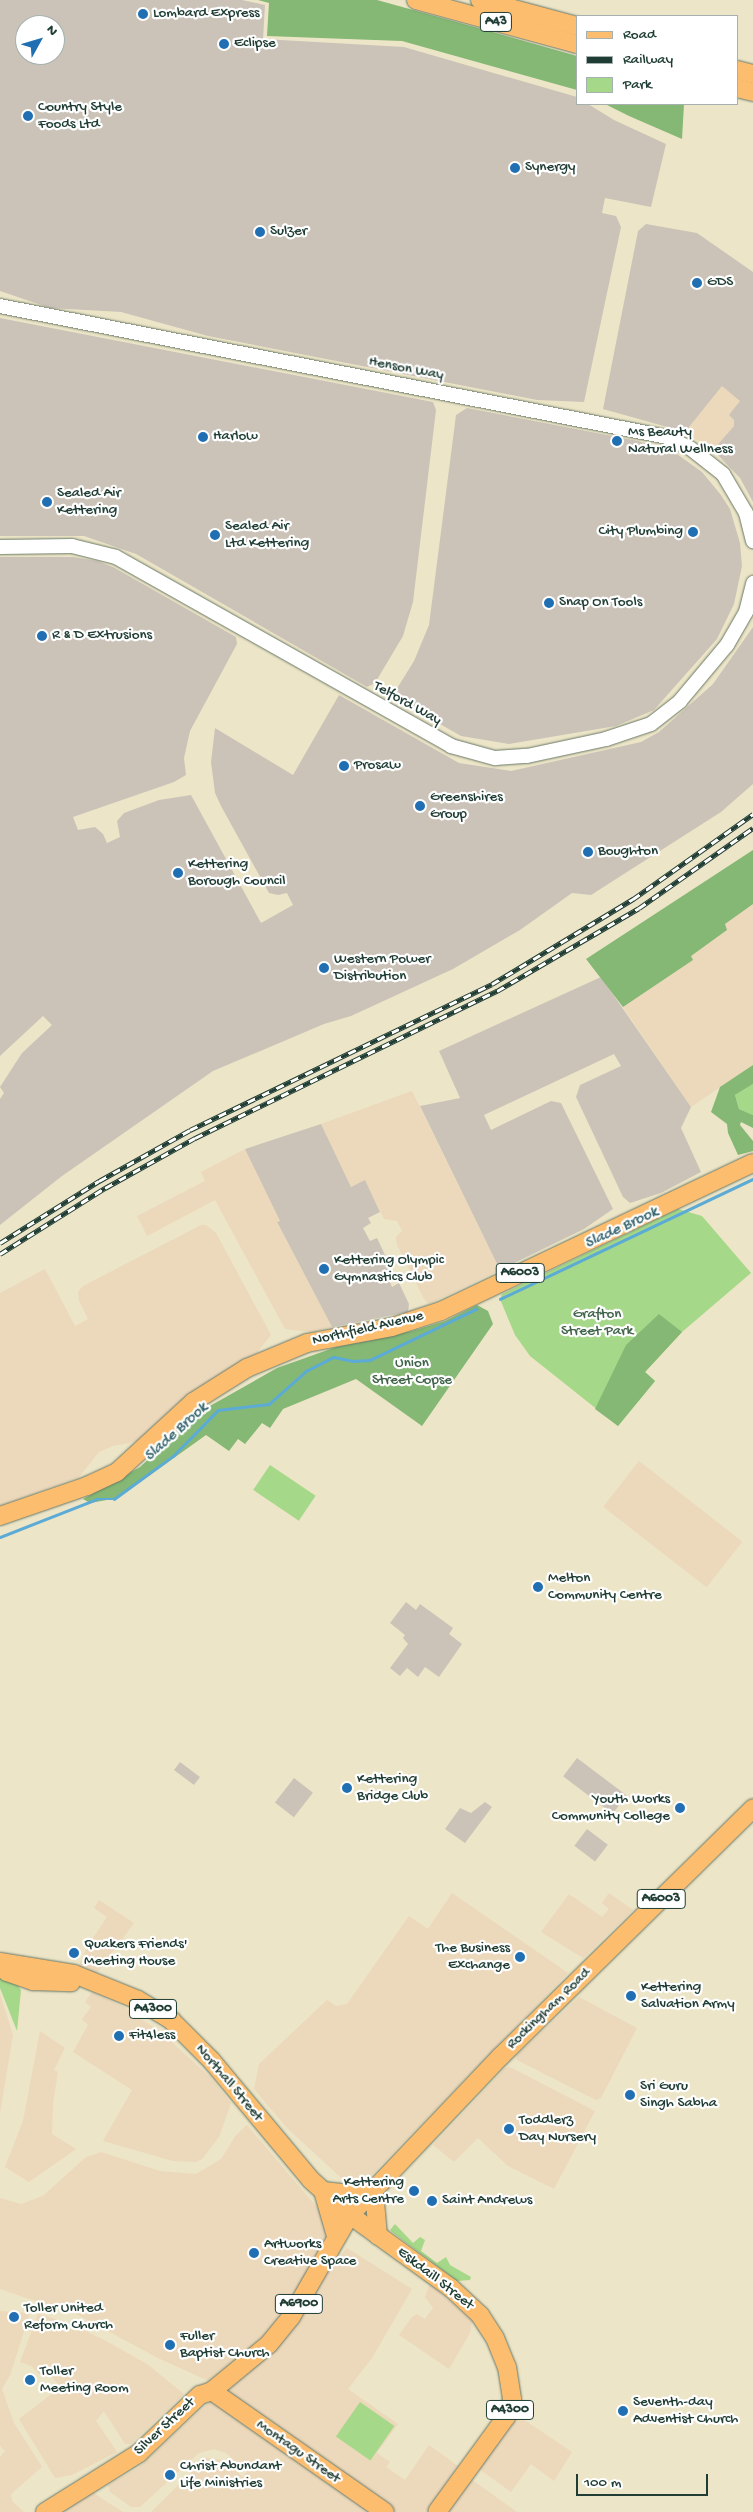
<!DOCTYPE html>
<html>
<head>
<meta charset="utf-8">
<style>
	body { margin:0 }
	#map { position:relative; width:753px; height:2512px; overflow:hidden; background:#ede5c7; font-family:"Gochi Hand",sans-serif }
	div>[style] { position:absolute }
	.built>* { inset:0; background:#ecd8ba; transform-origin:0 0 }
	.industrial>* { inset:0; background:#cbc3b8; transform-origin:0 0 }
	.green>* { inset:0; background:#a5d888; transform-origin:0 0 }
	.forest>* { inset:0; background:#84b874 }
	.stream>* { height:2.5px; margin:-1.25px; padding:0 1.25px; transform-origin:1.25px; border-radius:1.25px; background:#5cabd6 }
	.roads { filter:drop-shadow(0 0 1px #677867) drop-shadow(0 0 1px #677867) }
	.tertiary>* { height:14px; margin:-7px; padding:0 7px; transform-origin:7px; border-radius:7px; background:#fff }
	.primary>* { height:18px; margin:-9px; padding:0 9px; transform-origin:9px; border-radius:9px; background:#fcbd6f }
	.trunk>* { height:18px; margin:-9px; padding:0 9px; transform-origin:9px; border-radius:9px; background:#fcbd6f }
	.rail>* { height:4.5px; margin-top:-2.25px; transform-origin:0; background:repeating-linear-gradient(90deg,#fff 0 8px,#1f3d34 0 16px); box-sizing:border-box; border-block:1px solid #1f3d34 }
	.dots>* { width:14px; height:14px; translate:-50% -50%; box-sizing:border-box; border:2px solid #fff; border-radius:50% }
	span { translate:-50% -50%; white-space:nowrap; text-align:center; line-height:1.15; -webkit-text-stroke:4.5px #fff; paint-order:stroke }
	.shield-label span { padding:1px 4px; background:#fff; border:1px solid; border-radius:4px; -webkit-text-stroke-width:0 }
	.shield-label { font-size:14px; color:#1f3d34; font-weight:700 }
	.poi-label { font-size:15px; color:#1f3d34 }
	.left { translate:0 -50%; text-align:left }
	.right { translate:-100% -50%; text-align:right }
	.street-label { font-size:15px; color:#1f3d34 }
	.park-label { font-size:15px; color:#406449 }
	.water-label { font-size:16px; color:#34646d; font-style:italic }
	.legend { position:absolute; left:576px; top:15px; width:162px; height:90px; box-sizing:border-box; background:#fff; border:1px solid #a5b1ae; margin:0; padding:6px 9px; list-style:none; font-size:15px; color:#1f3d34 }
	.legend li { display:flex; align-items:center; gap:10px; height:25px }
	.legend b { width:25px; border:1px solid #a5b1ae }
	.north { position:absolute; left:15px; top:15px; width:50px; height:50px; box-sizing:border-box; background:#fff; border:1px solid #a5b1ae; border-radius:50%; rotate:51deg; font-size:14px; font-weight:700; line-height:20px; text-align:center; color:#1f3d34 }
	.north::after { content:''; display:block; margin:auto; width:18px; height:22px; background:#1f6fb2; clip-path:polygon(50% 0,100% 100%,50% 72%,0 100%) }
	.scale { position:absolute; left:576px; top:2474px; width:132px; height:22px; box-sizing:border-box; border:2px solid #1f3d34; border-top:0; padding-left:6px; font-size:15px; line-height:18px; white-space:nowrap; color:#1f3d34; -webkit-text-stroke:4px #fff; paint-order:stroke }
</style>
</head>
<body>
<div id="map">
	<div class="built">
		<i style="clip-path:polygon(722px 386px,741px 401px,734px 426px,713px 450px,685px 432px)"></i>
		<i style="clip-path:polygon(753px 904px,753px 1065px,691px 1107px,623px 1007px,693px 960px,690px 956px,727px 930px,724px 924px)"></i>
		<i style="clip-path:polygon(412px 1091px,500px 1270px,429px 1304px,424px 1299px,397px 1245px,396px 1237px,402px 1231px,397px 1221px,384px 1219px,365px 1181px,351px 1187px,321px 1124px)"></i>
		<i style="clip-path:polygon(245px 1149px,280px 1221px,277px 1223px,332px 1327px,312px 1332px,285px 1329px,215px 1200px,147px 1236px,137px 1216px,205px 1181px,201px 1172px)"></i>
		<i style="clip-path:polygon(201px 1225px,206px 1225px,216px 1233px,271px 1335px,255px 1355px,193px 1392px,139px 1441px,113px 1446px,99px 1452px,79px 1477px,0 1506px,0 1293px,45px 1269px,75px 1326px,88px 1319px,79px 1301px,78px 1292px,83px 1286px)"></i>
		<i style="left:639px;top:1461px;width:131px;height:58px;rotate:38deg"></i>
		<i style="clip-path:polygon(452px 1893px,568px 1973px,362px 2185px,350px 2186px,287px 2128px,254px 2089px,259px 2064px,327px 2000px,336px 2006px,347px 2004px,409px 1916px,428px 1929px)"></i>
		<i style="clip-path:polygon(609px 1893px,633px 1910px,583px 1958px,541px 1932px,569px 1894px,602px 1917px,609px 1909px,602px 1903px)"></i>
		<i style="clip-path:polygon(99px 1900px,134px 1923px,97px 1973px,77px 1970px,87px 1947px,107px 1917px,94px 1908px)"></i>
		<i style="clip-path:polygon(92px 1992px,124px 2007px,162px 2033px,211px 2078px,231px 2103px,219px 2137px,202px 2159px,196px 2162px,173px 2161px,103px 2141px,132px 2090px,73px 2052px,88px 2025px,82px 2019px,91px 2007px,85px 2002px)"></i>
		<i style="clip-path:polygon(0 1994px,13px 2035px,0 2113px)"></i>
		<i style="clip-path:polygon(579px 1997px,637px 2028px,601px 2098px,596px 2100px,517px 2060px,516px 2056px)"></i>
		<i style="clip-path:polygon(40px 2031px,65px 2048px,54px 2070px,58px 2072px,53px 2103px,52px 2134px,76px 2149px,29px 2182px,5px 2167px,23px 2121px)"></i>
		<i style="clip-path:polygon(510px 2067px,595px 2111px,554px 2189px,508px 2166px,478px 2138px,454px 2162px,433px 2145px,505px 2068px)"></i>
		<i style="clip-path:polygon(247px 2125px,321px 2212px,326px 2227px,325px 2237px,283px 2316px,235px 2368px,213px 2383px,158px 2358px,65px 2308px,59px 2309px,0 2289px,0 2198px,21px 2204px,43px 2196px,86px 2157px,101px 2152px,160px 2171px,196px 2174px,221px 2159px,236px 2135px)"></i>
		<i style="clip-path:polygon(347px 2248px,412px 2289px,372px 2358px,348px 2389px,398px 2424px,377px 2453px,390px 2462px,386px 2467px,405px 2480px,429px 2445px,458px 2466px,426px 2512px,396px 2512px,226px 2394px,226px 2389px)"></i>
		<i style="clip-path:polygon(430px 2283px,472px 2321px,470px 2333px,449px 2369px,399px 2335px,412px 2317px,417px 2314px,425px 2319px,433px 2308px,425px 2297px)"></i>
		<i style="clip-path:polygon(0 2311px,30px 2313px,10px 2375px,2px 2389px,14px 2423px,42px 2467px,11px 2494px,12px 2501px,24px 2512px,0 2512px,0 2457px,5px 2451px,0 2446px)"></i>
		<i style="clip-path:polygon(38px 2314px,69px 2323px,106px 2341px,147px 2364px,184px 2394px,131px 2444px,125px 2444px,104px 2411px,96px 2421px,117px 2452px,72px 2475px,55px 2478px,19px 2419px,61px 2387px,49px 2374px,43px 2378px,31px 2366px,20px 2362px)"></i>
		<i style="clip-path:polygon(212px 2399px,230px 2414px,370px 2512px,151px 2512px,206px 2458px,223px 2460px,243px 2477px,247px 2472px,226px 2453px,214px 2449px,199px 2453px,140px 2507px,131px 2507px,110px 2492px,108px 2485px,138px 2468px)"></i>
		<i style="clip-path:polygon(517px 2415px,572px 2452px,554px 2481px,531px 2464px,511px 2492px,479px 2469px)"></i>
		<i style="clip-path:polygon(471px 2479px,517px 2512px,446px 2512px)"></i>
		<i style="clip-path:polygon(93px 2492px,107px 2502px,123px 2512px,64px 2512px)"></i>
	</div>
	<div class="industrial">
		<i style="clip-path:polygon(evenodd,0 0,242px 0,265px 5px,263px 39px,404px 47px,577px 97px,577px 104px,588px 104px,614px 120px,666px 144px,651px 207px,605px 198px,602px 213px,616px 216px,621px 227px,584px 402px,537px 400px,208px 336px,121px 312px,50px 308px,0 291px,0 0,25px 25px,55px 25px,55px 55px,25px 55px,25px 25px)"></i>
		<i style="clip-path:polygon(646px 224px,697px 233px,753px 272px,753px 502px,740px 478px,713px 450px,734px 426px,734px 420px,729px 415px,740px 401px,722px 386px,685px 432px,603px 409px,638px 231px)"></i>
		<i style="clip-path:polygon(0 318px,433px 402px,436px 410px,413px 602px,403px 636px,375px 683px,367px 687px,136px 554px,84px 536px,0 536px)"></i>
		<i style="clip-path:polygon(467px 408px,638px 441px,677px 454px,702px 472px,721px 495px,730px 509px,740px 543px,742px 566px,734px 604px,717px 639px,654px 710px,616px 726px,509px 744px,461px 736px,396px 699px,396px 690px,414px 661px,429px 625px,456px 415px)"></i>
		<i style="clip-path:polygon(0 557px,73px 557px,97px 561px,113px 567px,236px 637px,237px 644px,190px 731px,184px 758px,186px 775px,174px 782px,73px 817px,78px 830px,95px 827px,103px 834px,107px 843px,120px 837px,117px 821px,124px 813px,159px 800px,191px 795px,261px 923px,293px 905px,287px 893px,278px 895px,269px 893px,221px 806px,215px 793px,211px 762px,215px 728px,293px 775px,339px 695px,459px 763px,511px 771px,641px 742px,659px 732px,713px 684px,753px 627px,753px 784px,721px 812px,591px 895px,572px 893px,520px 930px,453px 969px,351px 1016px,324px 1024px,213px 1071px,62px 1176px,0 1225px,0 1099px,4px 1093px,0 1087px,22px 1053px,52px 1025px,43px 1016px,0 1056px)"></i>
		<i style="clip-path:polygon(601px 977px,691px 1107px,681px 1128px,701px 1172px,661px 1193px,630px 1203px,623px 1197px,576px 1097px,580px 1085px,621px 1066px,614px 1054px,484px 1115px,491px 1130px,551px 1101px,561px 1103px,613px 1209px,584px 1229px,500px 1270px,420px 1106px,460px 1098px,439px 1051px)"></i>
		<i style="clip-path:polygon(321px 1124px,351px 1187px,365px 1180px,380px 1212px,368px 1218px,371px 1223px,363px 1228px,370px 1241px,377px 1238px,393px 1272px,387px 1275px,392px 1287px,399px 1283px,409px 1304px,408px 1312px,332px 1327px,277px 1222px,280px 1221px,245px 1149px)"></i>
		<i style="clip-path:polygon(406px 1602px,416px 1610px,420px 1604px,453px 1628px,449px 1634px,462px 1644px,439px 1677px,425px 1667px,418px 1677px,407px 1668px,400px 1676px,390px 1668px,408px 1644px,403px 1638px,405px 1635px,390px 1623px)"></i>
		<i style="left:577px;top:1758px;width:62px;height:23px;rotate:37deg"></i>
		<i style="left:180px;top:1762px;width:25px;height:10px;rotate:37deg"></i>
		<i style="left:294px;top:1778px;width:24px;height:31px;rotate:38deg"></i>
		<i style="clip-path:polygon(485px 1802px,492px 1807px,465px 1843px,445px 1829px,460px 1808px,471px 1813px)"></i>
		<i style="left:587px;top:1829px;width:26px;height:21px;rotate:37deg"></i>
	</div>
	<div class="green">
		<i style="clip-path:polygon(753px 1084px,753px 1115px,739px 1109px,735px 1095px)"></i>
		<i style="clip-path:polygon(678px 1209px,702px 1216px,751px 1273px,682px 1332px,645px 1372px,655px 1381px,618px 1426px,530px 1356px,515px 1335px,500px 1299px,502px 1294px)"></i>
		<i style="left:270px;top:1465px;width:55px;height:30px;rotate:34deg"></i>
		<i style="clip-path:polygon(0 1975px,16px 1983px,21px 1990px,17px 2031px,0 1988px)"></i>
		<i style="clip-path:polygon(395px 2224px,413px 2243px,420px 2237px,425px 2240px,421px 2251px,437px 2263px,446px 2257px,450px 2265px,471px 2277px,470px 2280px,457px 2281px,392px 2232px,390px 2230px)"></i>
		<i style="left:360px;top:2402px;width:42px;height:42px;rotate:35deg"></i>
	</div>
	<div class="forest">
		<i style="clip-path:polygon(258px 0,377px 0,489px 31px,577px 56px,577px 90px,402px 41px,267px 36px,269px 3px)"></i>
		<i style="clip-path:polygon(605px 104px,684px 104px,682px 139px,629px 116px)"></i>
		<i style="clip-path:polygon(753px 850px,753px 904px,725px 924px,727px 930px,691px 956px,693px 960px,623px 1007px,586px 959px)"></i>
		<i style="clip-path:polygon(753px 1065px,753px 1084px,735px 1095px,739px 1109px,753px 1115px,753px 1128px,741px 1122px,740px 1125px,753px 1141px,753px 1151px,738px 1155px,728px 1133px,727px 1124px,711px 1112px,720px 1087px)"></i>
		<i style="clip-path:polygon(477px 1305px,488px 1311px,493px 1324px,422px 1426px,356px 1379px,283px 1409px,270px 1428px,262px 1423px,245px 1444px,238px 1439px,229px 1451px,206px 1435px,118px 1498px,90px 1503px,83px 1499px,140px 1467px,201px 1411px,277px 1368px,336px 1347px,412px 1331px,445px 1321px)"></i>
		<i style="clip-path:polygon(659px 1314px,682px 1332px,645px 1372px,655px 1381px,618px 1426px,595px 1409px,626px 1345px)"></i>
	</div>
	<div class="stream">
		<i style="left:500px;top:1299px;width:280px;rotate:-25.4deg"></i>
		<i style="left:0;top:1537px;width:104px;rotate:-21.4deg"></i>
		<i style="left:97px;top:1499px;width:17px"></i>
		<i style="left:114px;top:1499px;width:73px;rotate:-36.1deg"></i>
		<i style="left:173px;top:1456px;width:64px;rotate:-45.6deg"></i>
		<i style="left:218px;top:1410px;width:51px;rotate:-6.7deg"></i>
		<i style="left:269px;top:1404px;width:50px;rotate:-41.7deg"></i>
		<i style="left:306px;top:1371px;width:31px;rotate:-27deg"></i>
		<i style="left:334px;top:1357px;width:19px;rotate:12deg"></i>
		<i style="left:353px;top:1361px;width:17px;rotate:-3deg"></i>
		<i style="left:370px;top:1360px;width:118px;rotate:-25.7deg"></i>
	</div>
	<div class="roads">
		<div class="tertiary">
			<i style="left:0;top:306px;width:680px;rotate:11.11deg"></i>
			<i style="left:667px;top:437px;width:25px;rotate:26deg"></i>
			<i style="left:690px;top:448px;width:42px;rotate:38.2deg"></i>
			<i style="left:723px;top:474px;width:45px;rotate:59.5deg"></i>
			<i style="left:746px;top:513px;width:29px;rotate:76deg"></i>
			<i style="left:0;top:547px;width:72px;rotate:-0.8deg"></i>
			<i style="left:72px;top:546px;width:45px;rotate:14deg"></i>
			<i style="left:116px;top:557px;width:385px;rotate:29.4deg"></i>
			<i style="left:451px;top:746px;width:46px;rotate:15.3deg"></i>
			<i style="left:495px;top:758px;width:32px;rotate:-4deg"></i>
			<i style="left:527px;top:756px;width:81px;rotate:-12.1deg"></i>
			<i style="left:606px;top:739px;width:47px;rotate:-18.4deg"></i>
			<i style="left:651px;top:724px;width:37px;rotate:-38deg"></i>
			<i style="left:680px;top:701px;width:73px;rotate:-50deg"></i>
			<i style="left:727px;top:645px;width:38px;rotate:-60deg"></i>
			<i style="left:746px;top:612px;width:30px;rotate:-76deg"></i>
		</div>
		<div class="primary">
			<i style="left:0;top:1516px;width:92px;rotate:-19deg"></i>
			<i style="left:87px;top:1486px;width:33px;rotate:-25deg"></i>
			<i style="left:117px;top:1472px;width:103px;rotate:-42.6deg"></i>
			<i style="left:193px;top:1402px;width:64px;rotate:-32.2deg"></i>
			<i style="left:247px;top:1368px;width:65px;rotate:-22.6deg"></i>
			<i style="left:307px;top:1343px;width:86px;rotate:-10.7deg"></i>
			<i style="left:392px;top:1327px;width:52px;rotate:-18.1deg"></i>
			<i style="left:441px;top:1311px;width:345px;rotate:-25.4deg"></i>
			<i style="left:0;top:1962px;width:75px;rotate:9.2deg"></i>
			<i style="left:74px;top:1974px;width:69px;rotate:22.1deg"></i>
			<i style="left:138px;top:2000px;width:39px;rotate:31deg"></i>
			<i style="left:171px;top:2020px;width:57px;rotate:45deg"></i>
			<i style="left:211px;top:2060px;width:156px;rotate:50.2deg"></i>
			<i style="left:311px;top:2180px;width:52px;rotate:41.9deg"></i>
			<i style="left:350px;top:2215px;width:125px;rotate:35.9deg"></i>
			<i style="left:451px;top:2288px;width:40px;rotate:43deg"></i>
			<i style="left:480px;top:2315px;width:27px;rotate:57deg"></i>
			<i style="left:495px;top:2338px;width:31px;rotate:68deg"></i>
			<i style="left:507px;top:2367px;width:33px;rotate:81deg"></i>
			<i style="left:512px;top:2400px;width:18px;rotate:109deg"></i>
			<i style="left:506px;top:2417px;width:117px;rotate:126deg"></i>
			<i style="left:4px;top:1968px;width:5px;rotate:53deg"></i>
			<i style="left:7px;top:1972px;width:28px;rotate:19deg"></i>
			<i style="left:33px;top:1981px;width:38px;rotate:2deg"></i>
			<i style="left:323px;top:2191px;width:37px;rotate:6deg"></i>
			<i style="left:360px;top:2195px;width:15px;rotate:-16deg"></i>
			<i style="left:323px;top:2191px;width:47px;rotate:73.9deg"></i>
			<i style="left:374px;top:2191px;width:45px;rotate:84.9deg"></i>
			<i style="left:212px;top:2391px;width:211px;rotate:35deg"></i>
			<i style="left:45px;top:2512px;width:111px;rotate:-32.1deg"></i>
			<i style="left:139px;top:2453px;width:84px;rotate:-43.6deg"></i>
			<i style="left:200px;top:2395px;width:13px;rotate:-18deg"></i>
			<i style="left:212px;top:2391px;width:74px;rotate:-39.5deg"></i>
			<i style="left:269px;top:2344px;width:35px;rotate:-51deg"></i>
			<i style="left:291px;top:2317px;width:118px;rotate:-60deg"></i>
			<i style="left:350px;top:2215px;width:218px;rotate:-46.5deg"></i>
			<i style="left:500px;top:2057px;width:355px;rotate:-44.5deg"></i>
		</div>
		<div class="trunk">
			<i style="left:416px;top:0;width:167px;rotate:15.3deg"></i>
			<i style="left:480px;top:0;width:100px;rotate:15deg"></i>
			<i style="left:737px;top:70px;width:16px;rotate:14deg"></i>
			<i style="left:737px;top:88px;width:16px;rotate:14deg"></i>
		</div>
	</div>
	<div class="rail">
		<i style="left:0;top:1243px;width:117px;rotate:-32.1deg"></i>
		<i style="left:99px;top:1181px;width:104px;rotate:-29.3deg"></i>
		<i style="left:190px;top:1130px;width:335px;rotate:-25.8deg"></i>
		<i style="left:492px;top:984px;width:165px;rotate:-31.1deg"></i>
		<i style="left:633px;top:899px;width:147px;rotate:-35.3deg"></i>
		<i style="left:0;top:1254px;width:124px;rotate:-32.2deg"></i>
		<i style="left:105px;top:1188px;width:103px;rotate:-29.1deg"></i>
		<i style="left:195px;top:1138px;width:336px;rotate:-26deg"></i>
		<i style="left:497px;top:991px;width:164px;rotate:-30.3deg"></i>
		<i style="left:639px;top:908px;width:139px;rotate:-35.1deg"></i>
	</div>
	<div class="dots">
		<i style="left:143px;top:14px;background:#1f6fb2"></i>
		<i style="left:224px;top:44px;background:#1f6fb2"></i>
		<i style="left:28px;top:116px;background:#1f6fb2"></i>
		<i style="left:515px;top:168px;background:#1f6fb2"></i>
		<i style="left:260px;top:232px;background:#1f6fb2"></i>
		<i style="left:697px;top:283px;background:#1f6fb2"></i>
		<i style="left:203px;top:437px;background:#1f6fb2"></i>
		<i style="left:617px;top:441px;background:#1f6fb2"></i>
		<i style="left:47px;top:502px;background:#1f6fb2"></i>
		<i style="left:693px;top:532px;background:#1f6fb2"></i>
		<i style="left:215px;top:535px;background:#1f6fb2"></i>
		<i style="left:549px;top:603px;background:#1f6fb2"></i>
		<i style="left:42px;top:636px;background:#1f6fb2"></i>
		<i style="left:344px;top:766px;background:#1f6fb2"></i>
		<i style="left:420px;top:806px;background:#1f6fb2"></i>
		<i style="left:588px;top:852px;background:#1f6fb2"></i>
		<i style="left:178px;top:873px;background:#1f6fb2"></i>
		<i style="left:324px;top:968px;background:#1f6fb2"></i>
		<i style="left:324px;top:1269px;background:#1f6fb2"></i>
		<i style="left:538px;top:1587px;background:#1f6fb2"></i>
		<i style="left:347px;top:1788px;background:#1f6fb2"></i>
		<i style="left:680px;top:1808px;background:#1f6fb2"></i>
		<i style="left:74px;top:1953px;background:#1f6fb2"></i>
		<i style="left:520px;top:1957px;background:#1f6fb2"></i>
		<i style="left:631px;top:1996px;background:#1f6fb2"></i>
		<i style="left:119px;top:2036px;background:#1f6fb2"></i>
		<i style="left:630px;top:2095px;background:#1f6fb2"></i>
		<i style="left:509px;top:2129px;background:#1f6fb2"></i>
		<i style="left:414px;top:2191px;background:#1f6fb2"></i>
		<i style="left:432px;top:2201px;background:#1f6fb2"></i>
		<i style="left:254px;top:2253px;background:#1f6fb2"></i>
		<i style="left:14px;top:2317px;background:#1f6fb2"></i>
		<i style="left:170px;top:2345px;background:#1f6fb2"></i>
		<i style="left:30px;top:2380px;background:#1f6fb2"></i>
		<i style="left:623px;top:2411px;background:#1f6fb2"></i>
		<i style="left:170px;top:2475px;background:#1f6fb2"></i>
	</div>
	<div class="shield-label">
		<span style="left:496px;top:22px">A43</span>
		<span style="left:520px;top:1273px">A6003</span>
		<span style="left:661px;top:1899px">A6003</span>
		<span style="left:153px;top:2009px">A4300</span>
		<span style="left:299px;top:2304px">A6900</span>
		<span style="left:510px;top:2410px">A4300</span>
	</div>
	<div class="poi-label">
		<span class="left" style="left:153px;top:14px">Lombard Express</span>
		<span class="left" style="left:234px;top:44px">Eclipse</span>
		<span class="left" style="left:38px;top:116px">Country Style<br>Foods Ltd</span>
		<span class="left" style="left:525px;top:168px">Synergy</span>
		<span class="left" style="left:270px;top:232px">Sulzer</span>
		<span class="left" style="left:707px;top:283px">GDS</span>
		<span class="left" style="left:628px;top:441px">Ms Beauty<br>Natural Wellness</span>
		<span class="left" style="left:213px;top:437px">Harlow</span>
		<span class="left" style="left:57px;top:502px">Sealed Air<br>Kettering</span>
		<span class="left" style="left:225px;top:535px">Sealed Air<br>Ltd Kettering</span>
		<span class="right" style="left:683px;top:532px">City Plumbing</span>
		<span class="left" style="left:559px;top:603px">Snap On Tools</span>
		<span class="left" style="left:52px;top:636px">R &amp; D Extrusions</span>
		<span class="left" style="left:354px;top:766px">Prosaw</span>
		<span class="left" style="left:430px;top:806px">Greenshires<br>Group</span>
		<span class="left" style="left:598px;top:852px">Boughton</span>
		<span class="left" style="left:188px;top:873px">Kettering<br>Borough Council</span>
		<span class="left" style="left:334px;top:968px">Western Power<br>Distribution</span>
		<span class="left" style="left:334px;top:1269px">Kettering Olympic<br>Gymnastics Club</span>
		<span class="left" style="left:548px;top:1587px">Melton<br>Community Centre</span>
		<span class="left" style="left:357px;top:1788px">Kettering<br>Bridge Club</span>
		<span class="right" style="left:670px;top:1808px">Youth Works<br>Community College</span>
		<span class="left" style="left:84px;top:1953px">Quakers Friends'<br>Meeting House</span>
		<span class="right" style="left:510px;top:1957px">The Business<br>Exchange</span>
		<span class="left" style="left:641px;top:1996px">Kettering<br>Salvation Army</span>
		<span class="left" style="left:129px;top:2036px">Fit4less</span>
		<span class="left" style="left:640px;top:2095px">Sri Guru<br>Singh Sabha</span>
		<span class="left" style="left:519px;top:2129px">Toddlerz<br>Day Nursery</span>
		<span class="right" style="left:404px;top:2191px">Kettering<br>Arts Centre</span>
		<span class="left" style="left:442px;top:2201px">Saint Andrews</span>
		<span class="left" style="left:264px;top:2253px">Artworks<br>Creative Space</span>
		<span class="left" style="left:24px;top:2317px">Toller United<br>Reform Church</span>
		<span class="left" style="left:180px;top:2345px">Fuller<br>Baptist Church</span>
		<span class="left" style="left:40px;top:2380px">Toller<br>Meeting Room</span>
		<span class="left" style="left:633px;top:2411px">Seventh-day<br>Adventist Church</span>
		<span class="left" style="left:180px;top:2475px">Christ Abundant<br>Life Ministries</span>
	</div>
	<div class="street-label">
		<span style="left:406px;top:369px;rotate:11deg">Henson Way</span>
		<span style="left:407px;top:704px;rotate:29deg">Telford Way</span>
		<span style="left:368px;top:1329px;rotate:-13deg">Northfield Avenue</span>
		<span style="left:549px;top:2009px;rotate:-44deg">Rockingham Road</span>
		<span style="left:229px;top:2083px;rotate:50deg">Northall Street</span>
		<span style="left:435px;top:2279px;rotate:38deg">Eskdaill Street</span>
		<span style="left:165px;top:2427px;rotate:-43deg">Silver Street</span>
		<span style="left:298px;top:2452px;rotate:35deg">Montagu Street</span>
	</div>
	<div class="park-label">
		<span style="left:597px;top:1323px">Grafton<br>Street Park</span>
		<span style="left:412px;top:1372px">Union<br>Street Copse</span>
	</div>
	<div class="water-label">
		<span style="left:622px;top:1229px;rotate:-25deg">Slade Brook</span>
		<span style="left:177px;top:1433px;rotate:-42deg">Slade Brook</span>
	</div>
	<ul class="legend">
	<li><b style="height:6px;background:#fcbd6f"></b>Road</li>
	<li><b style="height:6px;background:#1f3d34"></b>Railway</li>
	<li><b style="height:14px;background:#a5d888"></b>Park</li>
	</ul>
	<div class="north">N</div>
	<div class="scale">100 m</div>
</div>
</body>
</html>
